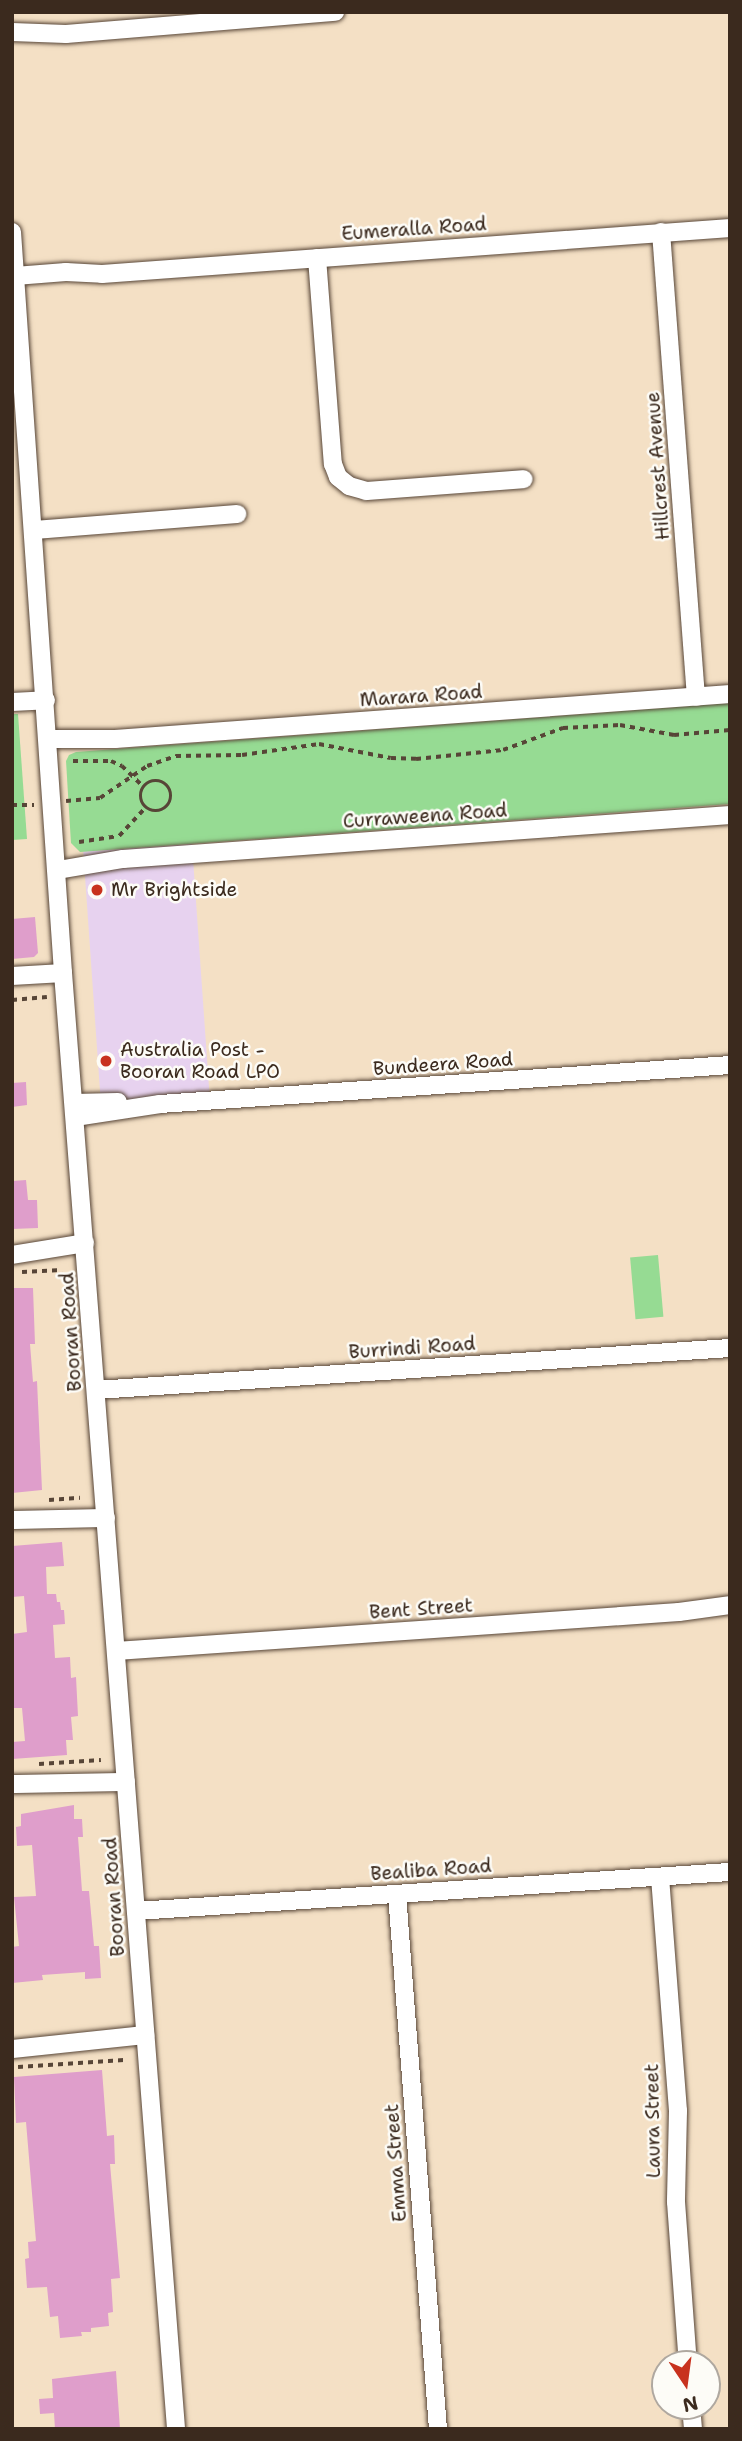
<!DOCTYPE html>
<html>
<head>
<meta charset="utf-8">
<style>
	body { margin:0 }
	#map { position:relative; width:742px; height:2441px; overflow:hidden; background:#f4e0c5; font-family:"Shantell Sans",sans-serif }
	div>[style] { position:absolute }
	.built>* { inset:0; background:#e7d2ef; transform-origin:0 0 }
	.green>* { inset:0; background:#96db93; transform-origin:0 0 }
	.building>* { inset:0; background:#df9ecb }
	.path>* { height:3.5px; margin-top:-1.75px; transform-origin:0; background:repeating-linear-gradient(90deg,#574537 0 5px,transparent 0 10px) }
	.path>.ring { margin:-1.75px; padding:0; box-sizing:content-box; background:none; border:3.5px solid #574537; border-radius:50% }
	.roads { filter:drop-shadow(0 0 2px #574537) drop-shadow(0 0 2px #574537) }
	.minor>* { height:18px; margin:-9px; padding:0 9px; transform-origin:9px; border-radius:9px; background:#fff }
	.dots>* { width:19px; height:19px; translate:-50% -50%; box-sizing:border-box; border:4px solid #fdfcf7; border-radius:50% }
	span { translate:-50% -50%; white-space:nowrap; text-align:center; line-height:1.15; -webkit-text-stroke:5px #fdfcf7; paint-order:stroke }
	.street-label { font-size:19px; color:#3b2a1e }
	.poi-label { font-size:19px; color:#3b2a1e }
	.left { translate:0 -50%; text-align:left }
	.frame { position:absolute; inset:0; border:14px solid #3b2a1e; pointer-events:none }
	.north { position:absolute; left:651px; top:2350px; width:70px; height:70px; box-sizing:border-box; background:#fdfcf7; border:2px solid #afa8a0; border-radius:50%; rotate:167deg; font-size:19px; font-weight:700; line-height:28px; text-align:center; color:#3b2a1e }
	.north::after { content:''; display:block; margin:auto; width:24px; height:32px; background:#c8321e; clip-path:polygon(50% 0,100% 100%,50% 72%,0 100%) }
</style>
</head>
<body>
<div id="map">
	<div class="built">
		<i style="left:192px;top:844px;width:266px;height:109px;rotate:86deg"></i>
	</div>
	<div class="green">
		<i style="clip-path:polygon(730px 703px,730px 804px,80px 852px,71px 843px,66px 761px,69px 755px,76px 752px)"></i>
		<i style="clip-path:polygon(12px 714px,18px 714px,27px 839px,12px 840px)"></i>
		<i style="left:658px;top:1255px;width:62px;height:28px;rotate:85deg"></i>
	</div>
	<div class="building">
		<i style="clip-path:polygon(35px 917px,38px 953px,34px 957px,12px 959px,12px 919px)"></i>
		<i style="clip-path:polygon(26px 1082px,27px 1105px,12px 1107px,12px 1083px)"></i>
		<i style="clip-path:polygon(26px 1180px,28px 1200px,37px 1200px,38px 1228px,12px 1229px,12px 1181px)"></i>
		<i style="clip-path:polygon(12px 1288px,33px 1288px,35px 1344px,30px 1344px,33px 1382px,37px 1381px,42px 1490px,12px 1493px)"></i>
		<i style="clip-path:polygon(62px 1542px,64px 1566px,46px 1567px,47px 1594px,56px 1594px,57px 1602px,60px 1602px,61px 1610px,64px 1610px,65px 1624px,53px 1625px,55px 1658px,70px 1657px,71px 1678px,76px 1677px,78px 1716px,71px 1717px,73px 1740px,66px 1740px,67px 1755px,12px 1759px,12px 1742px,25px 1741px,22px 1708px,12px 1708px,12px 1634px,27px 1632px,24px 1596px,12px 1597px,12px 1546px)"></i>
		<i style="clip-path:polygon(74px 1805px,74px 1819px,82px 1819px,83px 1837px,78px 1837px,82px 1891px,89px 1891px,94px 1946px,99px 1946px,101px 1978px,85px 1979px,85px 1972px,42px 1975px,43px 1980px,12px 1983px,12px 1947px,19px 1946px,14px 1897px,36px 1896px,32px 1845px,17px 1846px,16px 1827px,21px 1826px,21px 1814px)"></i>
		<i style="clip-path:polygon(102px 2070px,107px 2136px,114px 2135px,115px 2164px,110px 2164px,120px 2278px,111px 2279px,113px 2312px,108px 2313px,109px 2326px,91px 2328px,91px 2332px,81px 2332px,82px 2336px,60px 2338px,58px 2316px,50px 2317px,47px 2287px,27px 2288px,25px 2259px,29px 2258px,28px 2242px,36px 2241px,26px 2122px,16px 2123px,14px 2077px)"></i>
		<i style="clip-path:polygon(116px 2371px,120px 2429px,55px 2429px,54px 2413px,40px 2414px,39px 2399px,53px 2398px,52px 2379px)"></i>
	</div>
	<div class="path">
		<i style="left:73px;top:761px;width:38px"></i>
		<i style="left:111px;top:761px;width:12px;rotate:24deg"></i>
		<i style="left:122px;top:766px;width:30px;rotate:44deg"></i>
		<i class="ring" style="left:141px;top:781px;width:26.5px;height:26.5px"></i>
		<i style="left:66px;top:801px;width:34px;rotate:-5deg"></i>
		<i style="left:100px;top:798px;width:57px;rotate:-34.2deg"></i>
		<i style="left:147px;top:766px;width:31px;rotate:-19deg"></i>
		<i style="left:176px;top:756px;width:66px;rotate:-0.9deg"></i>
		<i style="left:242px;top:755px;width:78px;rotate:-8.1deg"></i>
		<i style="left:319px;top:744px;width:73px;rotate:11deg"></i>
		<i style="left:391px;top:758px;width:25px;rotate:2deg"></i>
		<i style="left:416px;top:759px;width:87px;rotate:-5.9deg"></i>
		<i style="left:503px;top:750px;width:64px;rotate:-20.1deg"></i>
		<i style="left:563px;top:728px;width:57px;rotate:-3deg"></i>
		<i style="left:620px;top:725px;width:55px;rotate:10.5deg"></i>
		<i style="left:674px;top:735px;width:56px;rotate:-5.1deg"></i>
		<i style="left:12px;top:805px;width:22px"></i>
		<i style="left:79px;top:842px;width:40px;rotate:-8.5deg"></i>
		<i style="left:119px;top:836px;width:40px;rotate:-47deg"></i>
		<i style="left:12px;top:1000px;width:35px;rotate:-5deg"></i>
		<i style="left:22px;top:1272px;width:40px;rotate:-2.9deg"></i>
		<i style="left:49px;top:1500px;width:31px;rotate:-4deg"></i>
		<i style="left:39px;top:1764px;width:62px;rotate:-3.7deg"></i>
		<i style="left:18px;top:2067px;width:106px;rotate:-3.8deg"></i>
	</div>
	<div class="roads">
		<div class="minor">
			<i style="left:12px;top:32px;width:54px;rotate:2.1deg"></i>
			<i style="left:66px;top:34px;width:270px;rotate:-4.7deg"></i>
			<i style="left:12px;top:232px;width:743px;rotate:86.06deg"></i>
			<i style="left:63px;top:973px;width:1460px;rotate:85.56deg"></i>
			<i style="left:661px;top:232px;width:466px;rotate:85.7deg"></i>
			<i style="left:317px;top:258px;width:207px;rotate:85.6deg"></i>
			<i style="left:333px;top:464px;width:14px;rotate:69deg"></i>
			<i style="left:338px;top:477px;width:14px;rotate:39deg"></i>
			<i style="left:349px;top:486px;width:18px;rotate:16deg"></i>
			<i style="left:366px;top:491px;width:158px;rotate:-4.3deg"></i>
			<i style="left:15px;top:276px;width:51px;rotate:-4.5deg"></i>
			<i style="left:66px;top:272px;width:36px;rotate:3deg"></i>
			<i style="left:102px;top:274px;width:630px;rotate:-4.19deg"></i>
			<i style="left:34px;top:530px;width:204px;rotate:-4.5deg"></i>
			<i style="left:12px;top:702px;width:34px;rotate:-3deg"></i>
			<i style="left:48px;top:739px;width:67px"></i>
			<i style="left:115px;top:739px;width:617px;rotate:-4.18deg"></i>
			<i style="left:58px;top:870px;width:66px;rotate:-9.6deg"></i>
			<i style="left:123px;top:859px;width:609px;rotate:-4.15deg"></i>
			<i style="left:12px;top:976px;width:51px;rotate:-3.4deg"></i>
			<i style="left:74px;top:1103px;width:44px;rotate:-1.3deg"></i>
			<i style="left:75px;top:1117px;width:86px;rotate:-8.7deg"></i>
			<i style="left:160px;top:1104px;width:571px;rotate:-3.91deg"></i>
			<i style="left:12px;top:1255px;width:74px;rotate:-9.3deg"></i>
			<i style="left:96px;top:1390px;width:635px;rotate:-3.79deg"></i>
			<i style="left:12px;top:1520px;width:94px;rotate:-1.2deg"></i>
			<i style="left:116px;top:1651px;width:564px;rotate:-3.96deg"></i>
			<i style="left:679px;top:1612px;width:51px;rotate:-7.8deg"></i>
			<i style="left:12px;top:1784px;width:114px;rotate:-1deg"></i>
			<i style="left:660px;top:1877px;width:235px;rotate:85.6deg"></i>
			<i style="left:678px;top:2111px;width:91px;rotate:91.3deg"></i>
			<i style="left:676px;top:2202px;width:162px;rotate:85.8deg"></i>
			<i style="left:397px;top:1894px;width:537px;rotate:85.62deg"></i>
			<i style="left:136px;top:1911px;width:595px;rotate:-3.76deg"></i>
			<i style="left:12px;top:2049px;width:134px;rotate:-6deg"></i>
			<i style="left:691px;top:2406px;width:23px;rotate:85deg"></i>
		</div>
	</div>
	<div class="dots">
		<i style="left:97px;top:890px;background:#c8321e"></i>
		<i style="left:106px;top:1061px;background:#c8321e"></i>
	</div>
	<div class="street-label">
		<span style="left:414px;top:229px;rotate:-4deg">Eumeralla Road</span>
		<span style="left:658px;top:466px;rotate:-94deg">Hillcrest Avenue</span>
		<span style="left:421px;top:696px;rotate:-4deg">Marara Road</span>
		<span style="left:425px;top:816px;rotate:-4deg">Curraweena Road</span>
		<span style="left:443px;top:1064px;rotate:-4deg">Bundeera Road</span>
		<span style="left:71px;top:1332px;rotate:-94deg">Booran Road</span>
		<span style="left:412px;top:1348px;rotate:-4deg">Burrindi Road</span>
		<span style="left:421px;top:1609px;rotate:-4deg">Bent Street</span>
		<span style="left:431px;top:1870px;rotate:-4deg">Bealiba Road</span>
		<span style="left:114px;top:1897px;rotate:-94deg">Booran Road</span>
		<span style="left:653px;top:2121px;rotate:-91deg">Laura Street</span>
		<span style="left:396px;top:2163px;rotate:-94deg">Emma Street</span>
	</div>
	<div class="poi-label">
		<span class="left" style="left:111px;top:890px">Mr Brightside</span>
		<span class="left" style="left:120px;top:1061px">Australia Post -<br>Booran Road LPO</span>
	</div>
	<div class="frame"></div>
	<div class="north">N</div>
</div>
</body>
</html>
